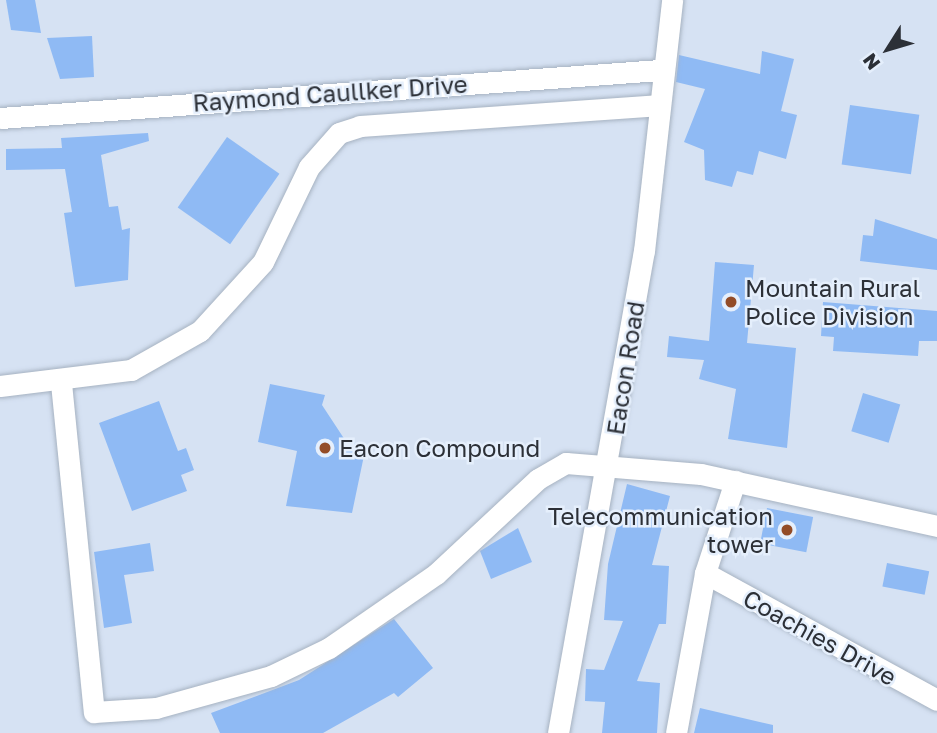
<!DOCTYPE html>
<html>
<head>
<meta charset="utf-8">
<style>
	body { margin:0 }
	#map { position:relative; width:937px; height:733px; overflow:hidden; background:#d6e2f3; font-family:"Golos Text",sans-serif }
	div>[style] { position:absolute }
	.building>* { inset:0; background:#8fbaf4; transform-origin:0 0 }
	.roads { filter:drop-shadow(0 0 2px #a6b2c1) drop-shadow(0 0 2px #a6b2c1) }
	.minor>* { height:21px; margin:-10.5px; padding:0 10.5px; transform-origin:10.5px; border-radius:10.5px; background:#fff }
	.dots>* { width:19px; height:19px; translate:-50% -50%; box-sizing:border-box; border:4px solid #e5effc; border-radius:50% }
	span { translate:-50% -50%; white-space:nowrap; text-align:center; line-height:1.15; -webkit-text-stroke:5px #e5effc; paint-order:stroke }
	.street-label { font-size:24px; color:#2c3037 }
	.poi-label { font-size:24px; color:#2c3037 }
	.left { translate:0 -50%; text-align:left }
	.right { translate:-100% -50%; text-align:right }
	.north { position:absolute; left:853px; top:14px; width:70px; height:70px; -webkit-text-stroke:5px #e5effc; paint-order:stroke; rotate:233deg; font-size:19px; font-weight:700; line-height:28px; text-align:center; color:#2c3037 }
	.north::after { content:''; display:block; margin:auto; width:24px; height:32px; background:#2c3037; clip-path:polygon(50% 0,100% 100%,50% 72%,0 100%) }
</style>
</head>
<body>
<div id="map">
	<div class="building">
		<i style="clip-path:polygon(6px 0,35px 0,41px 33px,11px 30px)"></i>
		<i style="clip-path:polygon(92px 36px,94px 77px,60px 79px,47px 38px)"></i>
		<i style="clip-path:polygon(762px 51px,794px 59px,781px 111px,797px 115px,786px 159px,759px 151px,753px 175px,737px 171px,732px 187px,705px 180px,704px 150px,684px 142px,705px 89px,676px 82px,679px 55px,760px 74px)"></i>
		<i style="left:850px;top:105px;width:70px;height:60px;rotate:8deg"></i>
		<i style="clip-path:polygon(148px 133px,149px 141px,101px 155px,109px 207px,118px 206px,122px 230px,130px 228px,128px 280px,75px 287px,64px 213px,72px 212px,65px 169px,6px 170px,6px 149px,62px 148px,61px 138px)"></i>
		<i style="left:227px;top:137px;width:64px;height:86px;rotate:35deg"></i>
		<i style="clip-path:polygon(875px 219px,937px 239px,937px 270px,860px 261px,863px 235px,873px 236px)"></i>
		<i style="clip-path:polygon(715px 262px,754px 265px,747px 343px,796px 348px,787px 448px,728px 439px,736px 389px,699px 379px,704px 360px,667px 357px,669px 336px,709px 341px)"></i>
		<i style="clip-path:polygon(823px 302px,937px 311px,937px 341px,919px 341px,918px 356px,833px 351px,834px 337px,821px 336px)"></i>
		<i style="clip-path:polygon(270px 384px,325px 395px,322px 405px,345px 440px,366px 446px,352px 513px,286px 506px,297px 451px,258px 442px)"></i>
		<i style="left:863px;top:393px;width:39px;height:40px;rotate:17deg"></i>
		<i style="clip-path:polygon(159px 401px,178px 451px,186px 448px,194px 470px,181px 475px,187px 491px,132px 511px,99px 423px)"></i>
		<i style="clip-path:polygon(627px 484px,670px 496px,652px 565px,669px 566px,666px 624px,659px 624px,637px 681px,660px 683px,657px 733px,602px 733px,605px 702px,585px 701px,586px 669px,604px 670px,623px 621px,604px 620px,608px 564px)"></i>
		<i style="left:767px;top:508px;width:47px;height:36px;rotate:11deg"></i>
		<i style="clip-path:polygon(518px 528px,532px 562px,491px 579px,480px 551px)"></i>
		<i style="clip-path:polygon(150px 543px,154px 571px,124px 575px,132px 623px,104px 628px,94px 552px)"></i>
		<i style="left:887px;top:563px;width:43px;height:24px;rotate:11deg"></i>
		<i style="clip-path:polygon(394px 619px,433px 668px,398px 697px,394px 693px,323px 733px,220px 733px,211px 713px,299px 680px)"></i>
		<i style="clip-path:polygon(700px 708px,773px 725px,773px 733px,694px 733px)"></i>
	</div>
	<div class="roads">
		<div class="minor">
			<i style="left:0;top:118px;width:662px;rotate:-4.16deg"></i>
			<i style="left:61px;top:383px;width:331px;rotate:84.3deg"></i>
			<i style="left:94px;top:712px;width:62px;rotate:-3.7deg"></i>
			<i style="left:156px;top:708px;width:119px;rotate:-15.5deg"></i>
			<i style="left:271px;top:676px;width:64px;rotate:-25.8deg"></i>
			<i style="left:329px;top:648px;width:130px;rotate:-34.7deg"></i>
			<i style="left:436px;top:574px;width:139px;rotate:-43deg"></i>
			<i style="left:538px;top:479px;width:32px;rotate:-30deg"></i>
			<i style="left:566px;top:463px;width:135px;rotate:4.7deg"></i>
			<i style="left:701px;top:474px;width:242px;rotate:12.4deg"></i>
			<i style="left:0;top:386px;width:132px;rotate:-7deg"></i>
			<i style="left:131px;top:370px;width:79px;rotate:-29.5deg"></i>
			<i style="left:200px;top:331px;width:93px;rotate:-47.6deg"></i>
			<i style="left:263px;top:262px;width:106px;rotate:-64.2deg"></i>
			<i style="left:309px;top:167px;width:45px;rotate:-48.6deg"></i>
			<i style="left:339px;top:133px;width:22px;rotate:-18deg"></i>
			<i style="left:360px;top:126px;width:298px;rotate:-4deg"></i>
			<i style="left:705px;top:573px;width:264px;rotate:28.7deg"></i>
			<i style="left:558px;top:733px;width:490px;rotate:-79.9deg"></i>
			<i style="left:644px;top:251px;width:253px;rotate:-83.6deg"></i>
			<i style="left:676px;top:733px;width:163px;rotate:-79.7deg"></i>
			<i style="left:705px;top:573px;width:97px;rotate:-71.9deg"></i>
		</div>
	</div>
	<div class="dots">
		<i style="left:731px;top:302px;background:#934c27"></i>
		<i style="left:325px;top:448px;background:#934c27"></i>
		<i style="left:787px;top:530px;background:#934c27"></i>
	</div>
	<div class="street-label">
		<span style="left:330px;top:93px;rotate:-4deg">Raymond Caullker Drive</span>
		<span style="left:625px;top:368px;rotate:-81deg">Eacon Road</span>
		<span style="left:820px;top:637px;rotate:29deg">Coachies Drive</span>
	</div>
	<div class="poi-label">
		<span class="left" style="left:745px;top:302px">Mountain Rural<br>Police Division</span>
		<span class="left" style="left:339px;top:448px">Eacon Compound</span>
		<span class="right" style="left:773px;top:530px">Telecommunication<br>tower</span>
	</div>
	<div class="north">N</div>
</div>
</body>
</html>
